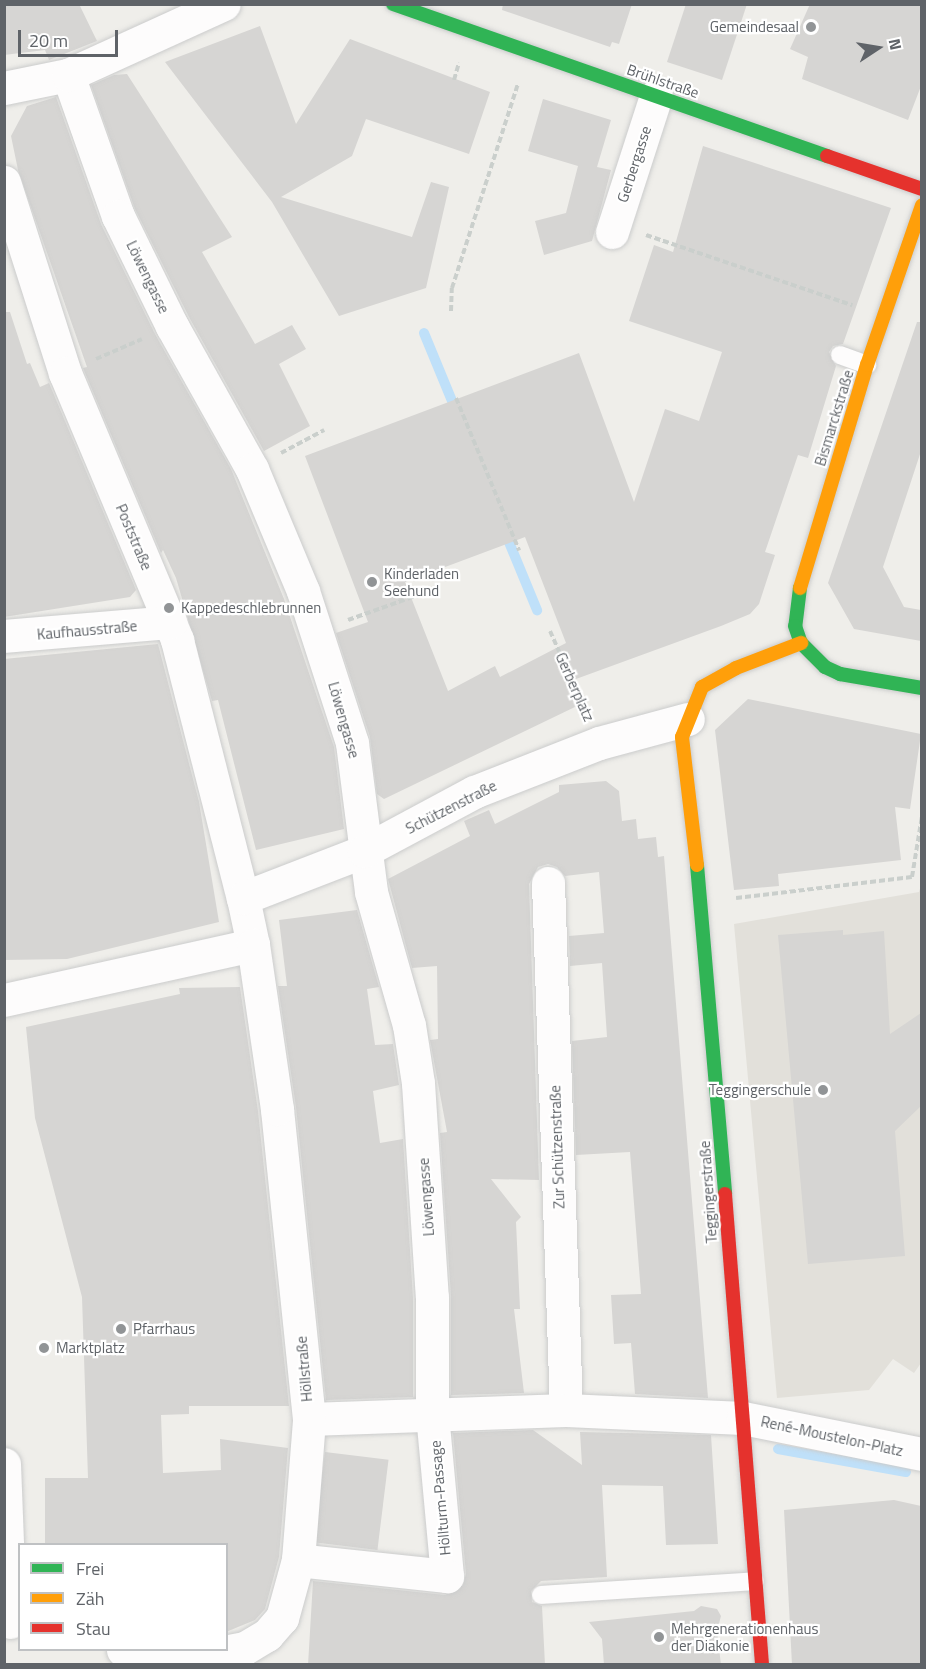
<!DOCTYPE html>
<html>
<head>
<meta charset="utf-8">
<style>
	body { margin:0 }
	#map { position:relative; width:926px; height:1669px; overflow:hidden; background:#efeeea; font-family:"Titillium Web",sans-serif }
	div>[style] { position:absolute }
	.education>* { inset:0; background:#e2e0da }
	.stream>* { height:10px; margin:-5px; padding:0 5px; transform-origin:5px; border-radius:5px; background:#bfe0f9 }
	.building>* { inset:0; background:#d6d5d3; transform-origin:0 0 }
	.path>* { height:4px; margin-top:-2px; transform-origin:0; background:repeating-linear-gradient(90deg,#cacfcc 0 6px,transparent 0 9px) }
	.roads { filter:drop-shadow(0 0 2px #cbcccc) drop-shadow(0 0 2px #cbcccc) }
	.lane>* { height:18px; margin:-9px; padding:0 9px; transform-origin:9px; border-radius:9px; background:#fdfcfc }
	.street>* { height:33px; margin:-16.5px; padding:0 16.5px; transform-origin:16.5px; border-radius:16.5px; background:#fdfcfc }
	.fast>* { height:14px; margin:-7px; padding:0 7px; transform-origin:7px; border-radius:7px; background:#30b455 }
	.slow>* { height:14px; margin:-7px; padding:0 7px; transform-origin:7px; border-radius:7px; background:#ff9f0a }
	.jam>* { height:14px; margin:-7px; padding:0 7px; transform-origin:7px; border-radius:7px; background:#e5322d }
	.dots>* { width:16px; height:16px; translate:-50% -50%; box-sizing:border-box; border:3px solid #fff; border-radius:50% }
	span { translate:-50% -50%; white-space:nowrap; text-align:center; line-height:1.15; -webkit-text-stroke:4.5px #fff; paint-order:stroke }
	.poi-label { font-size:15px; color:#5f6368 }
	.right { translate:-100% -50%; text-align:right }
	.left { translate:0 -50%; text-align:left }
	.street-label { font-size:15px; color:#5f6368 }
	.frame { position:absolute; inset:0; border:6px solid #5f6368; pointer-events:none }
	.legend { position:absolute; left:18px; top:1543px; width:210px; height:108px; box-sizing:border-box; background:#fff; border:2px solid #bfc1c3; margin:0; padding:8px 10px; list-style:none; font-size:18px; color:#5f6368 }
	.legend li { display:flex; align-items:center; gap:12px; height:30px }
	.legend b { width:30px; border:2px solid #bfc1c3 }
	.north { position:absolute; left:848px; top:18px; width:60px; height:60px; -webkit-text-stroke:4px #fff; paint-order:stroke; rotate:78deg; font-size:16px; font-weight:700; line-height:24px; text-align:center; color:#5f6368 }
	.north::after { content:''; display:block; margin:auto; width:21px; height:27px; background:#5f6368; clip-path:polygon(50% 0,100% 100%,50% 72%,0 100%) }
	.scale { position:absolute; left:18px; top:30px; width:100px; height:27px; box-sizing:border-box; border:3px solid #5f6368; border-top:0; padding-left:8px; font-size:18px; line-height:21px; white-space:nowrap; color:#5f6368; -webkit-text-stroke:4px #fff; paint-order:stroke }
</style>
</head>
<body>
<div id="map">
	<div class="education">
		<i style="clip-path:polygon(921px 885px,921px 1363px,914px 1373px,893px 1359px,869px 1390px,777px 1398px,734px 924px,919px 892px)"></i>
	</div>
	<div class="stream">
		<i style="left:424px;top:333px;width:87px;rotate:67.6deg"></i>
		<i style="left:504px;top:530px;width:87px;rotate:67.6deg"></i>
		<i style="left:778px;top:1449px;width:130px;rotate:10.2deg"></i>
	</div>
	<div class="building">
		<i style="clip-path:polygon(4px 4px,79px 4px,97px 41px,49px 60px,45px 50px,4px 55px)"></i>
		<i style="clip-path:polygon(503px 4px,632px 4px,619px 44px,612px 42px,610px 47px,502px 10px)"></i>
		<i style="clip-path:polygon(686px 4px,747px 4px,722px 80px,667px 62px)"></i>
		<i style="clip-path:polygon(810px 4px,921px 4px,921px 86px,908px 120px,802px 79px,808px 57px,790px 49px)"></i>
		<i style="clip-path:polygon(260px 26px,296px 124px,350px 39px,490px 92px,469px 154px,366px 119px,352px 156px,281px 197px,412px 237px,431px 182px,449px 187px,426px 288px,339px 316px,272px 202px,165px 62px)"></i>
		<i style="clip-path:polygon(127px 74px,232px 237px,202px 252px,255px 344px,292px 325px,306px 349px,279px 364px,310px 426px,264px 451px,189px 317px,135px 209px,91px 85px,114px 75px)"></i>
		<i style="clip-path:polygon(56px 97px,101px 224px,155px 334px,231px 469px,284px 599px,334px 747px,344px 829px,256px 850px,218px 700px,212px 701px,176px 578px,163px 550px,161px 553px,83px 368px,87px 367px,18px 170px,11px 136px,27px 106px)"></i>
		<i style="clip-path:polygon(543px 99px,611px 120px,597px 167px,611px 170px,592px 241px,544px 255px,535px 221px,566px 213px,578px 166px,528px 151px)"></i>
		<i style="clip-path:polygon(evenodd,703px 146px,891px 208px,843px 344px,833px 346px,829px 352px,836px 366px,808px 458px,798px 455px,765px 552px,775px 555px,759px 604px,750px 614px,721px 626px,565px 683px,577px 706px,384px 799px,377px 794px,370px 737px,336px 633px,368px 622px,305px 456px,579px 353px,634px 502px,665px 409px,699px 421px,722px 352px,629px 321px,654px 245px,673px 252px,703px 146px,525px 537px,566px 643px,500px 677px,495px 666px,448px 691px,405px 582px,525px 537px)"></i>
		<i style="clip-path:polygon(4px 312px,10px 312px,27px 364px,30px 363px,40px 387px,49px 383px,136px 590px,130px 597px,4px 617px)"></i>
		<i style="clip-path:polygon(917px 322px,921px 322px,921px 451px,883px 567px,904px 607px,921px 610px,921px 641px,854px 629px,828px 583px)"></i>
		<i style="clip-path:polygon(158px 644px,199px 802px,219px 922px,67px 959px,4px 960px,4px 659px)"></i>
		<i style="clip-path:polygon(748px 699px,921px 734px,910px 809px,895px 807px,901px 860px,778px 874px,779px 886px,734px 890px,715px 730px)"></i>
		<i style="clip-path:polygon(606px 781px,619px 791px,622px 821px,636px 819px,638px 839px,656px 837px,658px 857px,664px 856px,708px 1398px,635px 1394px,631px 1343px,614px 1344px,611px 1295px,641px 1294px,630px 1152px,576px 1155px,572px 1041px,607px 1037px,602px 963px,570px 966px,569px 936px,604px 933px,599px 872px,565px 876px,557px 867px,548px 864px,538px 867px,529px 884px,539px 1180px,491px 1179px,521px 1217px,516px 1222px,520px 1309px,514px 1309px,524px 1393px,451px 1395px,451px 1296px,440px 1133px,447px 1132px,430px 1040px,438px 1039px,437px 966px,412px 968px,388px 879px,470px 836px,464px 821px,489px 810px,495px 824px,559px 792px,559px 785px)"></i>
		<i style="clip-path:polygon(357px 910px,379px 987px,367px 989px,375px 1045px,393px 1044px,399px 1085px,373px 1091px,380px 1143px,403px 1139px,413px 1298px,413px 1397px,326px 1400px,296px 1107px,278px 986px,287px 986px,279px 920px)"></i>
		<i style="clip-path:polygon(843px 930px,843px 935px,884px 931px,890px 1034px,921px 1013px,921px 1106px,895px 1131px,905px 1256px,808px 1264px,778px 935px)"></i>
		<i style="clip-path:polygon(240px 987px,258px 1111px,289px 1406px,189px 1406px,189px 1414px,161px 1415px,163px 1473px,221px 1470px,220px 1439px,288px 1448px,279px 1557px,265px 1609px,255px 1620px,226px 1632px,226px 1545px,45px 1545px,45px 1478px,88px 1478px,82px 1297px,35px 1118px,26px 1027px,180px 994px,179px 988px)"></i>
		<i style="clip-path:polygon(533px 1430px,582px 1465px,580px 1432px,711px 1435px,718px 1544px,666px 1545px,663px 1486px,602px 1485px,607px 1577px,541px 1581px,531px 1591px,532px 1602px,542px 1606px,545px 1665px,308px 1665px,313px 1581px,445px 1595px,463px 1585px,466px 1574px,453px 1433px)"></i>
		<i style="left:325px;top:1452px;width:64px;height:91px;rotate:7deg"></i>
		<i style="clip-path:polygon(894px 1500px,921px 1506px,921px 1665px,792px 1665px,784px 1510px)"></i>
		<i style="clip-path:polygon(701px 1606px,717px 1609px,721px 1616px,717px 1631px,721px 1665px,604px 1665px,602px 1639px,589px 1622px,694px 1611px)"></i>
	</div>
	<div class="path">
		<i style="left:454px;top:80px;width:18px;rotate:-74deg"></i>
		<i style="left:646px;top:235px;width:218px;rotate:18.8deg"></i>
		<i style="left:451px;top:311px;width:23px;rotate:-88deg"></i>
		<i style="left:452px;top:288px;width:214px;rotate:-72.1deg"></i>
		<i style="left:96px;top:359px;width:50px;rotate:-23.5deg"></i>
		<i style="left:456px;top:398px;width:165px;rotate:67.5deg"></i>
		<i style="left:281px;top:453px;width:49px;rotate:-28.1deg"></i>
		<i style="left:348px;top:620px;width:71px;rotate:-19.7deg"></i>
		<i style="left:550px;top:631px;width:89px;rotate:66deg"></i>
		<i style="left:736px;top:898px;width:177px;rotate:-6.8deg"></i>
		<i style="left:912px;top:877px;width:62px;rotate:-80.7deg"></i>
	</div>
	<div class="roads">
		<div class="lane">
			<i style="left:840px;top:355px;width:29px;rotate:20deg"></i>
			<i style="left:541px;top:1595px;width:214px;rotate:-3.7deg"></i>
		</div>
		<div class="street">
			<i style="left:68px;top:75px;width:150px;rotate:70.5deg"></i>
			<i style="left:118px;top:216px;width:123px;rotate:63.9deg"></i>
			<i style="left:172px;top:326px;width:164px;rotate:60.8deg"></i>
			<i style="left:252px;top:469px;width:132px;rotate:67.3deg"></i>
			<i style="left:303px;top:591px;width:160px;rotate:72.1deg"></i>
			<i style="left:352px;top:743px;width:150px;rotate:82.7deg"></i>
			<i style="left:371px;top:892px;width:138px;rotate:74.1deg"></i>
			<i style="left:409px;top:1025px;width:59px;rotate:81.2deg"></i>
			<i style="left:418px;top:1083px;width:214px;rotate:86.3deg"></i>
			<i style="left:432px;top:1297px;width:117px;rotate:90deg"></i>
			<i style="left:432px;top:1414px;width:163px;rotate:84.7deg"></i>
			<i style="left:447px;top:1576px;width:150px;rotate:-173.9deg"></i>
			<i style="left:4px;top:88px;width:65px;rotate:-11.5deg"></i>
			<i style="left:68px;top:75px;width:171px;rotate:-24.5deg"></i>
			<i style="left:4px;top:182px;width:201px;rotate:72.3deg"></i>
			<i style="left:65px;top:373px;width:290px;rotate:67.2deg"></i>
			<i style="left:177px;top:640px;width:266px;rotate:75.7deg"></i>
			<i style="left:612px;top:232px;width:143px;rotate:-72.1deg"></i>
			<i style="left:4px;top:636px;width:167px;rotate:-4.8deg"></i>
			<i style="left:548px;top:883px;width:527px;rotate:88.04deg"></i>
			<i style="left:4px;top:1000px;width:255px;rotate:-12.5deg"></i>
			<i style="left:253px;top:945px;width:48px;rotate:-102deg"></i>
			<i style="left:243px;top:898px;width:130px;rotate:-21.2deg"></i>
			<i style="left:364px;top:851px;width:125px;rotate:-28.2deg"></i>
			<i style="left:474px;top:792px;width:134px;rotate:-21.4deg"></i>
			<i style="left:599px;top:743px;width:92px;rotate:-15.1deg"></i>
			<i style="left:309px;top:1419px;width:257px;rotate:-2deg"></i>
			<i style="left:566px;top:1410px;width:177px;rotate:2.6deg"></i>
			<i style="left:743px;top:1418px;width:183px;rotate:11.4deg"></i>
			<i style="left:4px;top:1464px;width:158px;rotate:87.8deg"></i>
			<i style="left:123px;top:1650px;width:46px;rotate:16.5deg"></i>
			<i style="left:167px;top:1663px;width:79px;rotate:-10.9deg"></i>
			<i style="left:245px;top:1648px;width:26px;rotate:-31deg"></i>
			<i style="left:267px;top:1635px;width:23px;rotate:-49deg"></i>
			<i style="left:282px;top:1618px;width:60px;rotate:-74.6deg"></i>
			<i style="left:298px;top:1560px;width:141px;rotate:-85.5deg"></i>
			<i style="left:309px;top:1419px;width:312px;rotate:-95.9deg"></i>
			<i style="left:277px;top:1109px;width:166px;rotate:-98.3deg"></i>
		</div>
		<div class="fast">
			<i style="left:393px;top:4px;width:460px;rotate:19.3deg"></i>
			<i style="left:800px;top:588px;width:38px;rotate:97deg"></i>
			<i style="left:795px;top:626px;width:18px;rotate:71deg"></i>
			<i style="left:801px;top:643px;width:34px;rotate:45deg"></i>
			<i style="left:825px;top:667px;width:17px;rotate:25deg"></i>
			<i style="left:840px;top:674px;width:83px;rotate:9.7deg"></i>
			<i style="left:697px;top:865px;width:330px;rotate:85.1deg"></i>
		</div>
		<div class="slow">
			<i style="left:800px;top:588px;width:233px;rotate:-73.3deg"></i>
			<i style="left:867px;top:365px;width:169px;rotate:-71deg"></i>
			<i style="left:697px;top:865px;width:129px;rotate:-96.7deg"></i>
			<i style="left:682px;top:737px;width:54px;rotate:-68.2deg"></i>
			<i style="left:702px;top:687px;width:39px;rotate:-29deg"></i>
			<i style="left:736px;top:668px;width:70px;rotate:-21deg"></i>
		</div>
		<div class="jam">
			<i style="left:827px;top:156px;width:101px;rotate:19.2deg"></i>
			<i style="left:725px;top:1194px;width:471px;rotate:85.5deg"></i>
		</div>
	</div>
	<div class="dots">
		<i style="left:811px;top:27px;background:#919496"></i>
		<i style="left:372px;top:582px;background:#919496"></i>
		<i style="left:169px;top:608px;background:#919496"></i>
		<i style="left:823px;top:1090px;background:#919496"></i>
		<i style="left:121px;top:1329px;background:#919496"></i>
		<i style="left:44px;top:1348px;background:#919496"></i>
		<i style="left:659px;top:1637px;background:#919496"></i>
	</div>
	<div class="poi-label">
		<span class="right" style="left:799px;top:27px">Gemeindesaal</span>
		<span class="left" style="left:384px;top:582px">Kinderladen<br>Seehund</span>
		<span class="left" style="left:181px;top:608px">Kappedeschlebrunnen</span>
		<span class="right" style="left:811px;top:1090px">Teggingerschule</span>
		<span class="left" style="left:133px;top:1329px">Pfarrhaus</span>
		<span class="left" style="left:56px;top:1348px">Marktplatz</span>
		<span class="left" style="left:671px;top:1637px">Mehrgenerationenhaus<br>der Diakonie</span>
	</div>
	<div class="street-label">
		<span style="left:663px;top:81px;rotate:19deg">Brühlstraße</span>
		<span style="left:634px;top:164px;rotate:-72deg">Gerbergasse</span>
		<span style="left:148px;top:277px;rotate:64deg">Löwengasse</span>
		<span style="left:834px;top:418px;rotate:-73deg">Bismarckstraße</span>
		<span style="left:134px;top:537px;rotate:67deg">Poststraße</span>
		<span style="left:87px;top:630px;rotate:-5deg">Kaufhausstraße</span>
		<span style="left:575px;top:687px;rotate:66deg">Gerberplatz</span>
		<span style="left:344px;top:720px;rotate:74deg">Löwengasse</span>
		<span style="left:451px;top:807px;rotate:-27deg">Schützenstraße</span>
		<span style="left:557px;top:1147px;rotate:-92deg">Zur Schützenstraße</span>
		<span style="left:708px;top:1192px;rotate:-94deg">Teggingerstraße</span>
		<span style="left:426px;top:1197px;rotate:-94deg">Löwengasse</span>
		<span style="left:304px;top:1369px;rotate:-95deg">Höllstraße</span>
		<span style="left:832px;top:1436px;rotate:12deg">René-Moustelon-Platz</span>
		<span style="left:440px;top:1498px;rotate:-95deg">Höllturm-Passage</span>
	</div>
	<div class="frame"></div>
	<ul class="legend">
	<li><b style="height:8px;background:#30b455"></b>Frei</li>
	<li><b style="height:8px;background:#ff9f0a"></b>Zäh</li>
	<li><b style="height:8px;background:#e5322d"></b>Stau</li>
	</ul>
	<div class="north">N</div>
	<div class="scale">20 m</div>
</div>
</body>
</html>
